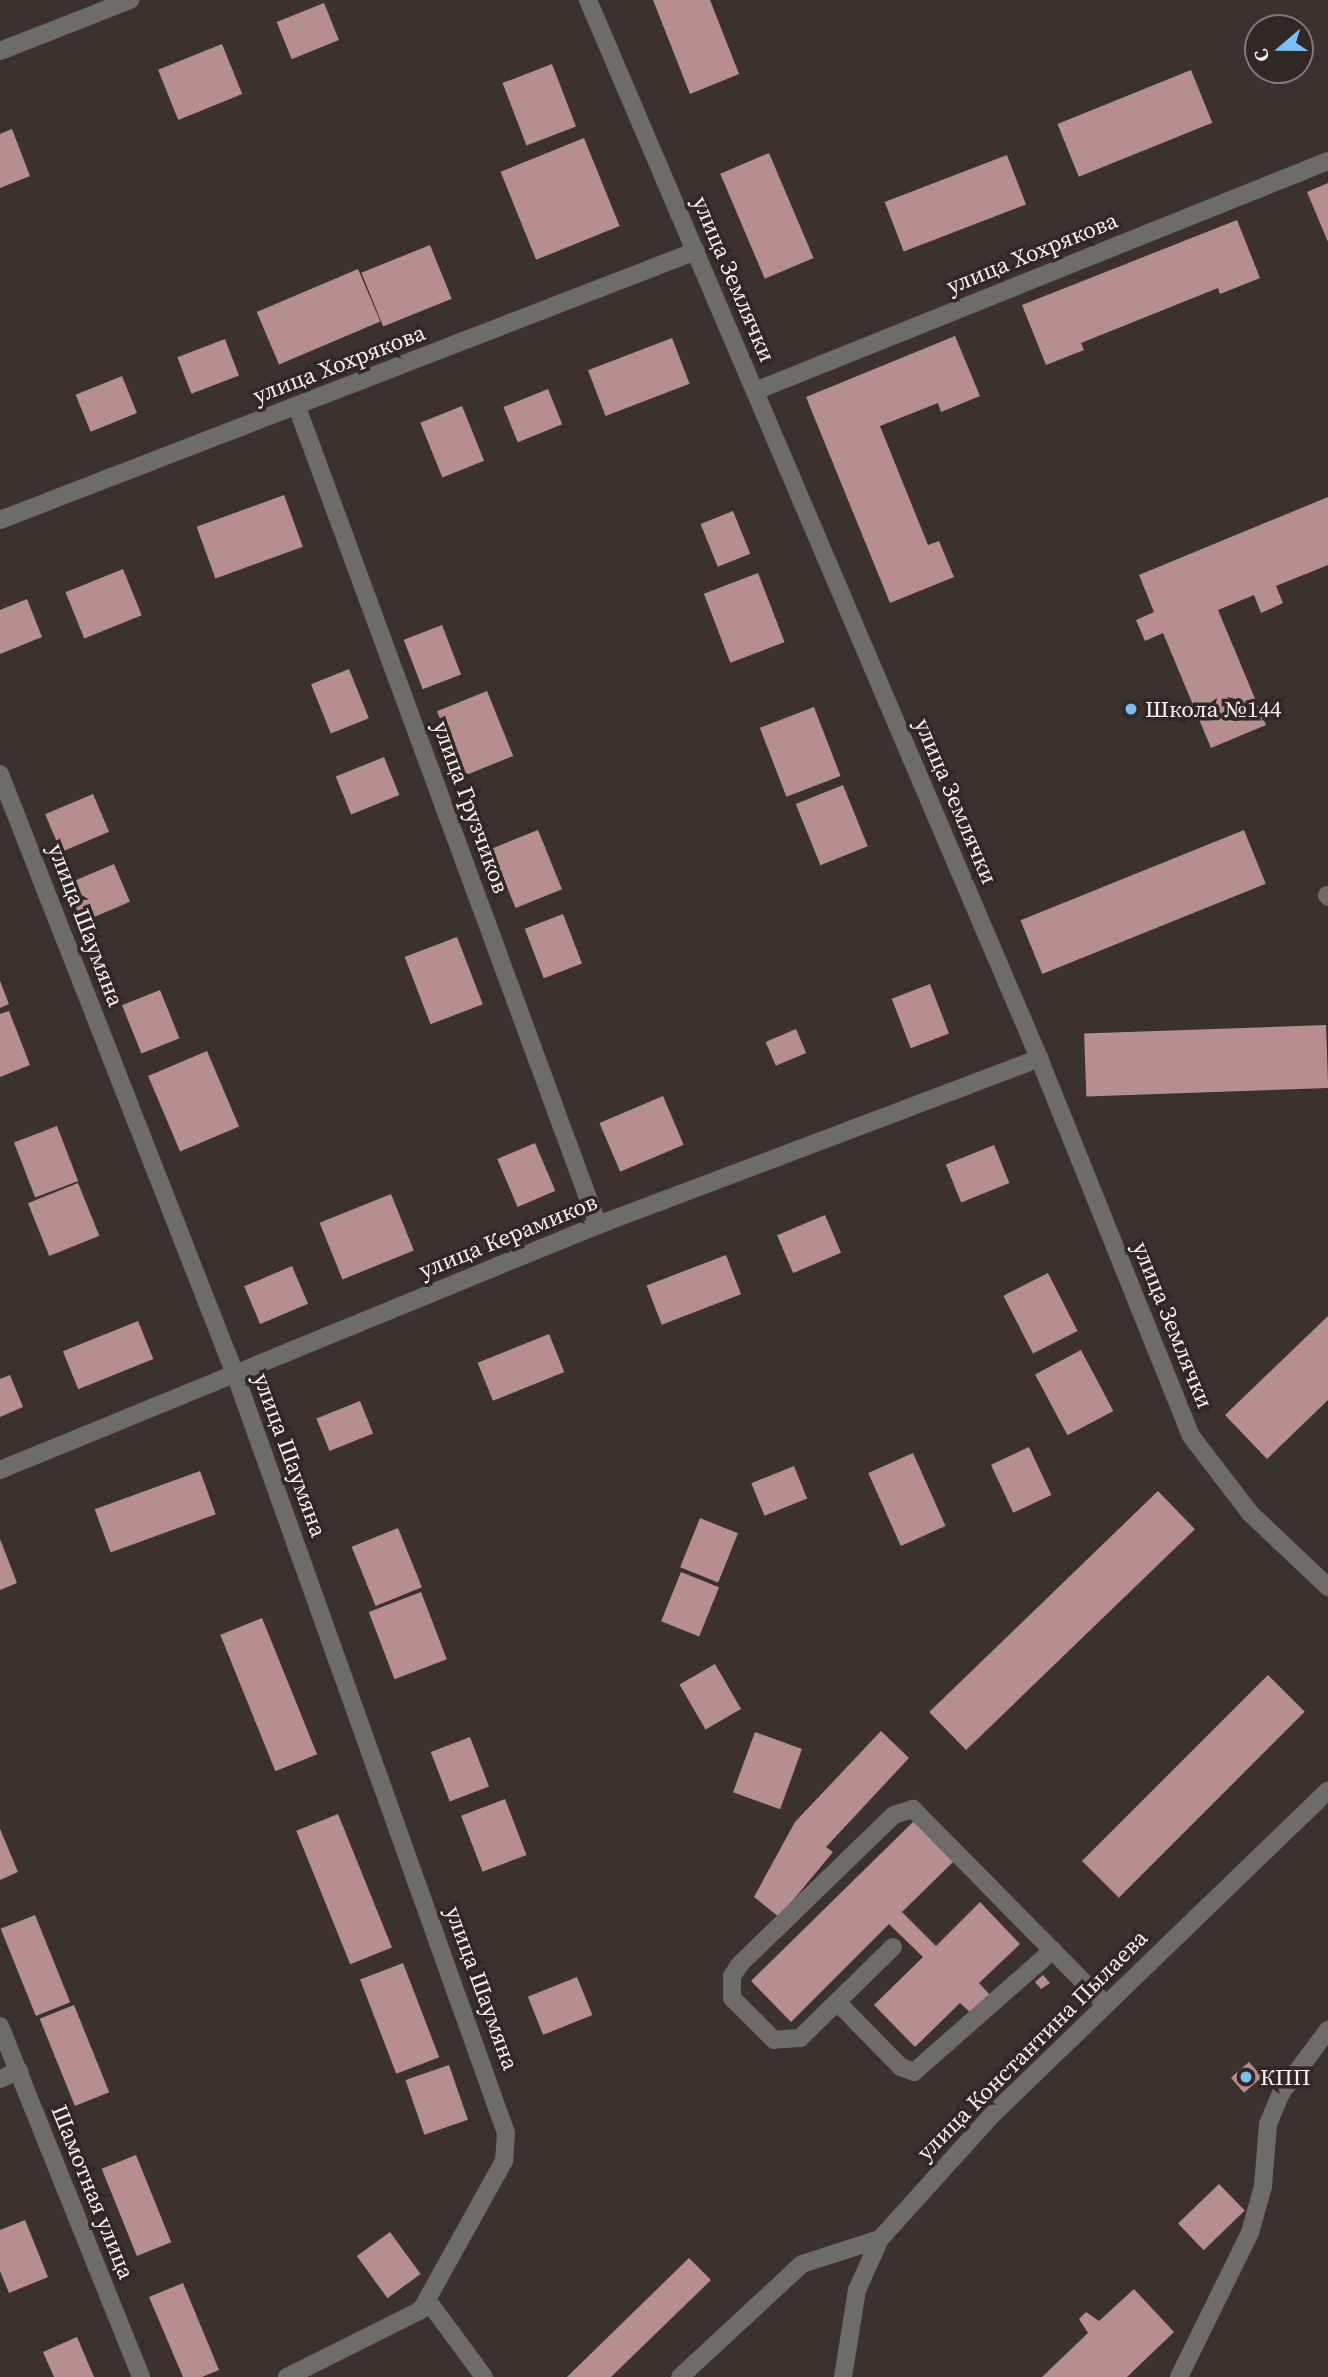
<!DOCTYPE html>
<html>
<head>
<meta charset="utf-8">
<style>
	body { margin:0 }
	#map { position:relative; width:1328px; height:2377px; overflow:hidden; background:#3b322e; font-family:"Source Serif 4",serif }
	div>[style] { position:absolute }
	.building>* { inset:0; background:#b78e90; transform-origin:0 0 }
	.service>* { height:18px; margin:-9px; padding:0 9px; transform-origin:9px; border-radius:9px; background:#6e6c68 }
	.minor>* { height:18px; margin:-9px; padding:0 9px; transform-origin:9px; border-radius:9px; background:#6e6c68 }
	.dots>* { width:19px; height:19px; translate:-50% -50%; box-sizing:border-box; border:4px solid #312824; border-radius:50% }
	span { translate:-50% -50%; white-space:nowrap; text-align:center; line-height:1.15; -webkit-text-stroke:7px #312824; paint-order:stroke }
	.street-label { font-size:23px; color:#f8f2ef }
	.poi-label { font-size:23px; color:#f8f2ef }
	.left { translate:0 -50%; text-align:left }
	.north { position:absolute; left:1244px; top:14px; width:70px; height:70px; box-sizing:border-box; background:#312824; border:2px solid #817975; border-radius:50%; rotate:250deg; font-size:19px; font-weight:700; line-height:28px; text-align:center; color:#f8f2ef }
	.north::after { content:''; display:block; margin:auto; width:24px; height:32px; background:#77bff7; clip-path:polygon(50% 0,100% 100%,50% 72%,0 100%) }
</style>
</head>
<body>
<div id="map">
	<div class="building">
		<i style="clip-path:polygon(653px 0,710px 0,739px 74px,690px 94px)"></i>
		<i style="left:324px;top:3px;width:40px;height:51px;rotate:68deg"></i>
		<i style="left:222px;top:44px;width:54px;height:69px;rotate:68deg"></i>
		<i style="left:552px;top:64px;width:67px;height:53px;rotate:69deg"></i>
		<i style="left:1191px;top:70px;width:57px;height:144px;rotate:68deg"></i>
		<i style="clip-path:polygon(12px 129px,30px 176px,0 188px,0 134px)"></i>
		<i style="left:584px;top:138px;width:95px;height:90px;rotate:68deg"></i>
		<i style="left:769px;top:153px;width:114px;height:53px;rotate:67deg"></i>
		<i style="left:1007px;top:155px;width:53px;height:131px;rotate:69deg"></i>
		<i style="clip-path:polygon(1328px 183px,1328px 242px,1307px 192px)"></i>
		<i style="clip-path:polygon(1237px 220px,1260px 278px,1220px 294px,1218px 288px,1081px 343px,1084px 350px,1046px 365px,1022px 305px)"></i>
		<i style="left:430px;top:245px;width:58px;height:74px;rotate:68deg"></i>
		<i style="left:358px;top:269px;width:57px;height:110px;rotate:67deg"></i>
		<i style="clip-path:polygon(955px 336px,980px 396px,941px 412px,938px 403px,880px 426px,928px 545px,939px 541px,954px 577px,890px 603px,806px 397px)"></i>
		<i style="left:672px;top:338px;width:49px;height:90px;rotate:69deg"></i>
		<i style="left:225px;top:339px;width:39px;height:51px;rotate:69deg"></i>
		<i style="left:122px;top:376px;width:40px;height:50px;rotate:68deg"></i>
		<i style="left:548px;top:389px;width:38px;height:48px;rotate:68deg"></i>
		<i style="left:462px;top:406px;width:59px;height:45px;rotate:68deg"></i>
		<i style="left:284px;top:495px;width:55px;height:93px;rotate:70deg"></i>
		<i style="clip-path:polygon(1328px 497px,1328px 565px,1276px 586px,1283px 603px,1261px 613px,1254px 595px,1218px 610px,1266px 725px,1211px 748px,1163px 633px,1145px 641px,1136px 620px,1154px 612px,1139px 575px)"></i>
		<i style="left:733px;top:511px;width:46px;height:35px;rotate:68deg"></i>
		<i style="left:123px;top:569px;width:50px;height:62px;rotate:68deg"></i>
		<i style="left:758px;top:573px;width:74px;height:58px;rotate:69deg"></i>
		<i style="clip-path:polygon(27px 599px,42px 637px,0 654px,0 610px)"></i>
		<i style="left:442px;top:625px;width:53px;height:41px;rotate:69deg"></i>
		<i style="left:349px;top:669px;width:53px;height:41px;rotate:68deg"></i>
		<i style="left:487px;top:691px;width:70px;height:54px;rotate:68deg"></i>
		<i style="left:814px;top:707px;width:74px;height:58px;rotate:69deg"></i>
		<i style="left:384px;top:757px;width:41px;height:52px;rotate:68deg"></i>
		<i style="left:843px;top:785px;width:66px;height:51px;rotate:68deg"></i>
		<i style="left:93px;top:794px;width:41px;height:52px;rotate:67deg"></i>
		<i style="left:538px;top:830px;width:64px;height:50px;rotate:68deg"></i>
		<i style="left:1244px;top:830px;width:58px;height:241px;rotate:68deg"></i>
		<i style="left:114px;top:864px;width:41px;height:52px;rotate:67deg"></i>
		<i style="left:563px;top:914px;width:53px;height:41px;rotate:69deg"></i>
		<i style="left:457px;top:937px;width:72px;height:56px;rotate:69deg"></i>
		<i style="clip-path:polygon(0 981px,9px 1004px,0 1008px)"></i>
		<i style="left:930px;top:984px;width:53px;height:41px;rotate:69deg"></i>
		<i style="left:160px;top:990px;width:52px;height:41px;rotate:68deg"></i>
		<i style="clip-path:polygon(9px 1011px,30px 1065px,0 1077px,0 1014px)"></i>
		<i style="left:1326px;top:1025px;width:63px;height:242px;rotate:88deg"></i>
		<i style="left:796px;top:1029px;width:26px;height:33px;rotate:67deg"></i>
		<i style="left:207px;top:1051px;width:82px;height:64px;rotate:67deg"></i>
		<i style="left:663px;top:1096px;width:53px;height:69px;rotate:67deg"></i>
		<i style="left:57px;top:1126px;width:59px;height:46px;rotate:69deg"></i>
		<i style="left:535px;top:1143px;width:52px;height:41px;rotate:67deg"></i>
		<i style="left:994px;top:1145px;width:41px;height:52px;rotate:68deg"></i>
		<i style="left:78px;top:1183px;width:57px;height:54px;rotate:68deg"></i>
		<i style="left:391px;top:1194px;width:61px;height:77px;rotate:68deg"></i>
		<i style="left:825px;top:1215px;width:41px;height:52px;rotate:67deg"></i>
		<i style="left:726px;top:1255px;width:42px;height:85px;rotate:69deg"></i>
		<i style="left:292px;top:1266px;width:41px;height:52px;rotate:67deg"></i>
		<i style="left:1048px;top:1273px;width:65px;height:50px;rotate:63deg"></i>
		<i style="clip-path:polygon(1328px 1316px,1328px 1400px,1267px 1459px,1225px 1415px)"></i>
		<i style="left:138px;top:1321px;width:41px;height:81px;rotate:68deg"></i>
		<i style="left:549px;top:1334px;width:41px;height:77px;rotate:68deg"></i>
		<i style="left:1081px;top:1350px;width:69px;height:52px;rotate:62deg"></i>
		<i style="clip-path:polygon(10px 1375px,23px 1407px,0 1417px,0 1379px)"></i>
		<i style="left:360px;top:1401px;width:35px;height:47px;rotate:68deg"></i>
		<i style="left:1029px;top:1447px;width:53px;height:42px;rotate:65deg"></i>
		<i style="left:913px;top:1453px;width:80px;height:49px;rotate:66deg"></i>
		<i style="left:794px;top:1466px;width:35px;height:46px;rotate:68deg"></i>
		<i style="left:200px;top:1471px;width:46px;height:112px;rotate:70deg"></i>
		<i style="left:1158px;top:1491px;width:53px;height:318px;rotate:46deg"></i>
		<i style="left:700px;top:1518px;width:41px;height:53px;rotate:22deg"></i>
		<i style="left:398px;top:1528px;width:64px;height:50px;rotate:68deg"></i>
		<i style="clip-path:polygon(0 1539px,17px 1583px,0 1590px)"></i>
		<i style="left:681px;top:1572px;width:41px;height:53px;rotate:22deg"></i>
		<i style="left:421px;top:1592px;width:72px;height:56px;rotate:69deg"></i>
		<i style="left:262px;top:1618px;width:147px;height:45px;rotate:68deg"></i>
		<i style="left:715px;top:1664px;width:52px;height:41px;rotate:60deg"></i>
		<i style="left:1268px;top:1675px;width:52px;height:263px;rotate:45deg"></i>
		<i style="clip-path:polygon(881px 1731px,909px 1758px,826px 1847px,833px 1852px,779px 1917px,754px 1897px,795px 1822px)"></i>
		<i style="left:755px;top:1732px;width:50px;height:64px;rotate:20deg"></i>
		<i style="left:470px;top:1737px;width:53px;height:42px;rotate:69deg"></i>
		<i style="left:505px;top:1799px;width:60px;height:47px;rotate:69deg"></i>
		<i style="left:338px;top:1814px;width:144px;height:45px;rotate:68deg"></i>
		<i style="clip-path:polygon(914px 1821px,954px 1861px,902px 1912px,936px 1946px,980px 1902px,1020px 1944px,979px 1983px,990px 1995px,971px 2013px,960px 2003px,915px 2047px,874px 2005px,923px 1957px,889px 1924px,791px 2022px,751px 1981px)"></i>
		<i style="clip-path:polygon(0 1829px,18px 1872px,0 1880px)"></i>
		<i style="left:35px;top:1915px;width:94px;height:37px;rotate:68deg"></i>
		<i style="left:403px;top:1963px;width:101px;height:46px;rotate:69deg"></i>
		<i style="clip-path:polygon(1043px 1975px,1050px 1983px,1041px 1989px,1035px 1982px)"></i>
		<i style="left:577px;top:1977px;width:41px;height:53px;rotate:68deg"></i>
		<i style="left:74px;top:2005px;width:94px;height:37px;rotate:68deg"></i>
		<i style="left:1249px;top:2062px;width:20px;height:24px;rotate:49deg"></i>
		<i style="left:449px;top:2065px;width:58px;height:46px;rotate:71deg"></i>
		<i style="left:136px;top:2155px;width:94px;height:37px;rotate:68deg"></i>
		<i style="left:1219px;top:2184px;width:37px;height:57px;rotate:46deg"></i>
		<i style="clip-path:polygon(25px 2220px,48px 2277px,9px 2293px,0 2271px,0 2230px)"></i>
		<i style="left:390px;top:2232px;width:52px;height:41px;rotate:54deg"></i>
		<i style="clip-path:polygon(689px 2258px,711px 2280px,611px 2377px,567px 2377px)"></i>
		<i style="clip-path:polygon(183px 2283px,219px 2370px,202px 2377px,183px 2377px,149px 2297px)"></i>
		<i style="clip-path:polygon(1134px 2289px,1174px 2332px,1127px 2377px,1042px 2377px,1088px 2333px,1079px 2319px,1086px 2312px,1099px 2321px)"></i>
		<i style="clip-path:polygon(77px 2337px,94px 2377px,54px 2377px,43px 2352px)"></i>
	</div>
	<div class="service">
		<i style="left:1327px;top:895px;width:2px;rotate:63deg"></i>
		<i style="left:893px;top:1947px;width:130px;rotate:135.6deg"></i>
		<i style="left:800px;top:2038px;width:26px;rotate:176deg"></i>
		<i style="left:774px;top:2040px;width:59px;rotate:-135deg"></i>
		<i style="left:732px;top:1998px;width:22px;rotate:-90deg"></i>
		<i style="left:732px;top:1976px;width:14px;rotate:-56deg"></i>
		<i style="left:740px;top:1964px;width:214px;rotate:-44.1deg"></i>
		<i style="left:894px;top:1815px;width:20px;rotate:-18deg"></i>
		<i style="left:913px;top:1809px;width:274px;rotate:45.4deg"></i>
		<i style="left:838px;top:2003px;width:90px;rotate:45.5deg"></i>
		<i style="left:901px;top:2067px;width:14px;rotate:21deg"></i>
		<i style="left:914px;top:2072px;width:185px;rotate:-41.3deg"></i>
		<i style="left:0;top:2079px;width:21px;rotate:-23deg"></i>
		<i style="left:428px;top:2301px;width:94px;rotate:53.6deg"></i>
		<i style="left:680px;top:2377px;width:166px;rotate:-42.8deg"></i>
		<i style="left:802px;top:2264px;width:82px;rotate:-17.8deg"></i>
		<i style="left:1179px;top:2377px;width:161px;rotate:-63.8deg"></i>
		<i style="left:1250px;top:2233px;width:49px;rotate:-74.5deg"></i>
		<i style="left:1263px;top:2186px;width:62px;rotate:-85.4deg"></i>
		<i style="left:1268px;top:2124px;width:34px;rotate:-67deg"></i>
	</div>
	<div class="minor">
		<i style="left:588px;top:0;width:1150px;rotate:66.91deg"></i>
		<i style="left:1039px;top:1058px;width:407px;rotate:68.1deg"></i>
		<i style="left:1191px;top:1436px;width:97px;rotate:52.5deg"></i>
		<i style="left:1250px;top:1513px;width:108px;rotate:43.5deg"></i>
		<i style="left:0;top:51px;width:140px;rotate:-21.4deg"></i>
		<i style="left:755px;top:391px;width:617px;rotate:-21.87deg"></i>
		<i style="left:297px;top:407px;width:872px;rotate:69.8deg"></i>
		<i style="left:0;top:520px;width:746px;rotate:-21.13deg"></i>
		<i style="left:0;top:774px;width:644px;rotate:68.61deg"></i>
		<i style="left:235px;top:1374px;width:806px;rotate:70.35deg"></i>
		<i style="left:506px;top:2133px;width:28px;rotate:94deg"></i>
		<i style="left:504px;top:2161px;width:171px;rotate:119.1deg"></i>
		<i style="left:421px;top:2310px;width:150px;rotate:153.4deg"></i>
		<i style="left:0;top:1470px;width:646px;rotate:-22.28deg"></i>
		<i style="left:598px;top:1225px;width:472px;rotate:-20.7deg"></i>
		<i style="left:0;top:2026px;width:378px;rotate:68.1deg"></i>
		<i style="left:1281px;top:2093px;width:79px;rotate:-53.3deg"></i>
		<i style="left:843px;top:2377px;width:88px;rotate:-80.9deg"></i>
		<i style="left:857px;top:2290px;width:56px;rotate:-65.7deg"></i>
		<i style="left:880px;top:2239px;width:167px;rotate:-47.9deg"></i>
		<i style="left:992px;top:2115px;width:467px;rotate:-44deg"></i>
	</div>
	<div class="dots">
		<i style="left:1131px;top:709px;background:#77bff7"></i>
		<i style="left:1246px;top:2077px;background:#77bff7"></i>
	</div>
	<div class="street-label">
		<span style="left:1032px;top:253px;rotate:-22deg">улица Хохрякова</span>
		<span style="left:734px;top:279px;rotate:67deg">улица Землячки</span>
		<span style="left:339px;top:364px;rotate:-21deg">улица Хохрякова</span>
		<span style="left:956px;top:801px;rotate:67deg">улица Землячки</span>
		<span style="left:471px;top:807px;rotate:70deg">улица Грузчиков</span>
		<span style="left:86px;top:925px;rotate:69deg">улица Шаумяна</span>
		<span style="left:508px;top:1236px;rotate:-22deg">улица Керамиков</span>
		<span style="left:1173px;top:1325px;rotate:68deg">улица Землячки</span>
		<span style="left:290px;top:1455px;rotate:70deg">улица Шаумяна</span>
		<span style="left:482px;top:1988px;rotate:70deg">улица Шаумяна</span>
		<span style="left:1032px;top:2045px;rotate:-45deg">улица Константина Пылаева</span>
		<span style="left:93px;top:2192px;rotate:68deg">Шамотная улица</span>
	</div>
	<div class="poi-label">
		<span class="left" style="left:1145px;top:709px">Школа №144</span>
		<span class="left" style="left:1260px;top:2077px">КПП</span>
	</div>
	<div class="north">С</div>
</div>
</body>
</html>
